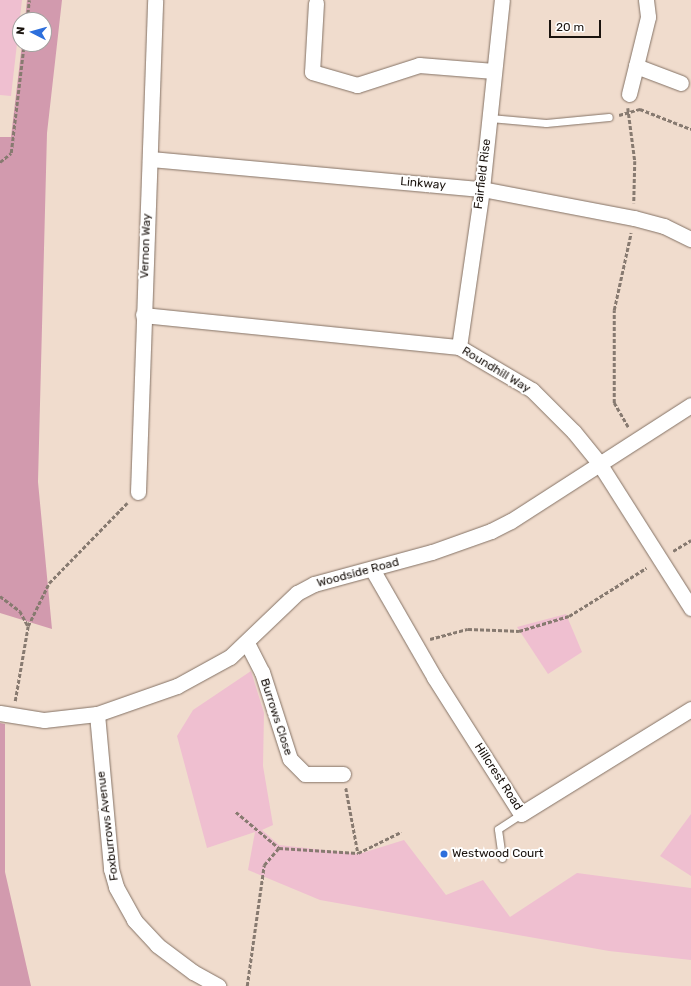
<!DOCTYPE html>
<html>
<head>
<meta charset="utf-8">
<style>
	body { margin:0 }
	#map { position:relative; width:691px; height:986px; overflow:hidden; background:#f0dccd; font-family:Rubik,sans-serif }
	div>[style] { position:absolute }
	.green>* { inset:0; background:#efbfd0 }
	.forest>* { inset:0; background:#d29aae }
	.path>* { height:2.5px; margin-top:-1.25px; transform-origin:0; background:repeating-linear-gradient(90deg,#877a70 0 4px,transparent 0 6px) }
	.roads { filter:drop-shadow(0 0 1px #847265) drop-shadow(0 0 1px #847265) }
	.lane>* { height:7px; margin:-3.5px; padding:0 3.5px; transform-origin:3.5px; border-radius:3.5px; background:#fff }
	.street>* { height:15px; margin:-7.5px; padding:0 7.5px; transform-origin:7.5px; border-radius:7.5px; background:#fff }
	.dots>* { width:11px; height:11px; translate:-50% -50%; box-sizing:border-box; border:2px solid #fff; border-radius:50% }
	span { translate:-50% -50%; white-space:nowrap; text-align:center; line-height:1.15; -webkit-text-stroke:4px #fff; paint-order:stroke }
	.street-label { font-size:12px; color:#1a130e }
	.poi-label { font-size:12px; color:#1a130e }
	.left { translate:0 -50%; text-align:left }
	.north { position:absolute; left:12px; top:12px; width:40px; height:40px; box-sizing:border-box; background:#fff; border:1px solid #a3a19f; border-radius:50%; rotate:276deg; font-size:11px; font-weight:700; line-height:16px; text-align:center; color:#1a130e }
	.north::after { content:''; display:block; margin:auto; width:14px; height:18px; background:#2d6fdc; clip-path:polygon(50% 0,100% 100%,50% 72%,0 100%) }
	.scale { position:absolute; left:549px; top:20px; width:52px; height:18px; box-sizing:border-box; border:2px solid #1a130e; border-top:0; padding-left:5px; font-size:12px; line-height:14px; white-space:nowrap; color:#1a130e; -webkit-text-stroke:3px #fff; paint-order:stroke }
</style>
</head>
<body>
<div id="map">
	<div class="green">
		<i style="clip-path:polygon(0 0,22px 0,11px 96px,0 95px)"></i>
		<i style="clip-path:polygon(566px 614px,582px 652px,548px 674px,517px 627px)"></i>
		<i style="clip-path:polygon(251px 671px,264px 713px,263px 766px,273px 825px,262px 830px,279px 845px,359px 854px,404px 840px,446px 895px,483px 880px,510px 917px,577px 873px,691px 888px,691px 960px,609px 951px,320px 900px,248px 870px,255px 832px,207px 848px,177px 736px,193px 710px)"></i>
		<i style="clip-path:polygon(691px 814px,691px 876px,660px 856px)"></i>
	</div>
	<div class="forest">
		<i style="clip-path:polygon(27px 0,62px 0,47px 133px,38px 482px,52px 629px,0 613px,0 137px,11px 137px,22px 44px,44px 44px,44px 20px,25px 20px)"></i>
		<i style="clip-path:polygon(0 723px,5px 724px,5px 872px,31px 986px,0 986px)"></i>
	</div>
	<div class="path">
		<i style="left:27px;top:20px;width:20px;rotate:-84deg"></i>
		<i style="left:628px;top:108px;width:53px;rotate:82.5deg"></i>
		<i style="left:635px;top:161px;width:42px;rotate:91.4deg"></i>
		<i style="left:619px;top:115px;width:22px;rotate:-16deg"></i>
		<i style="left:640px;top:109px;width:55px;rotate:21.4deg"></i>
		<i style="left:0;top:162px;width:14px;rotate:-39deg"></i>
		<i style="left:11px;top:153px;width:110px;rotate:-83.2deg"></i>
		<i style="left:628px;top:427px;width:28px;rotate:-120deg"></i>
		<i style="left:614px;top:403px;width:93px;rotate:-90deg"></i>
		<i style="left:614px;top:310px;width:79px;rotate:-77.6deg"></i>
		<i style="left:673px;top:551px;width:21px;rotate:-31deg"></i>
		<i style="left:0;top:596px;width:25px;rotate:37deg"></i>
		<i style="left:20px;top:611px;width:17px;rotate:62deg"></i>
		<i style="left:430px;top:639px;width:39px;rotate:-15deg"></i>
		<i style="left:468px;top:629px;width:51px;rotate:2.2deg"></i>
		<i style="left:519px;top:631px;width:52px;rotate:-16.7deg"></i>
		<i style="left:569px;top:616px;width:91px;rotate:-31.9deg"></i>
		<i style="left:15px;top:701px;width:76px;rotate:-80.2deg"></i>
		<i style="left:28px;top:626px;width:48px;rotate:-64deg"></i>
		<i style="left:49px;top:583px;width:112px;rotate:-45.7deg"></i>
		<i style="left:346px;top:788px;width:66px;rotate:79.5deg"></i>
		<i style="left:236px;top:812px;width:56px;rotate:39.9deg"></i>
		<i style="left:279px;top:848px;width:79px;rotate:3.6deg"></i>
		<i style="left:358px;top:853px;width:48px;rotate:-26deg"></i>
		<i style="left:247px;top:986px;width:122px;rotate:-82deg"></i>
		<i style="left:264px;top:865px;width:23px;rotate:-49deg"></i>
	</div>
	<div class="roads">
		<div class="lane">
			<i style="left:490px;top:118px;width:56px;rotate:5.1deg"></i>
			<i style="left:546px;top:123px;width:63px;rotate:-5.4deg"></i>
			<i style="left:502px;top:858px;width:29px;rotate:-98deg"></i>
			<i style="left:498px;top:829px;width:27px;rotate:-33deg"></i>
		</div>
		<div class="street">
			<i style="left:646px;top:0;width:17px;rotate:83deg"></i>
			<i style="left:648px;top:17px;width:50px;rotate:103.8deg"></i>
			<i style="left:636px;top:66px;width:48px;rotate:20.7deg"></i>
			<i style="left:316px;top:3px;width:69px;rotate:93.3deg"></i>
			<i style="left:312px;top:72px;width:47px;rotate:16.1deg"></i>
			<i style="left:357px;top:85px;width:65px;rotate:-17.9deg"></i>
			<i style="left:419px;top:65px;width:75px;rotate:4.6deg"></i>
			<i style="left:629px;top:94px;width:29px;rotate:-76deg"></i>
			<i style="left:150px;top:159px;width:333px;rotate:5.2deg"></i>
			<i style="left:482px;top:189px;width:155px;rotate:10.8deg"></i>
			<i style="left:634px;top:218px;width:31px;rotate:15deg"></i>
			<i style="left:664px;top:226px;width:30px;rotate:26deg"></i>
			<i style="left:143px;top:315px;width:318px;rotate:5.8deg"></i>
			<i style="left:459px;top:347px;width:85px;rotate:30.5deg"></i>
			<i style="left:532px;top:390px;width:59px;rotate:45deg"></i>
			<i style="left:574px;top:432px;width:40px;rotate:51deg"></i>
			<i style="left:599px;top:463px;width:172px;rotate:57.6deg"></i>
			<i style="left:459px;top:347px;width:160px;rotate:-81.7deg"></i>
			<i style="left:482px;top:189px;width:190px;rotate:-84deg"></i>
			<i style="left:138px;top:492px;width:492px;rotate:-88deg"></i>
			<i style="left:372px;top:569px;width:125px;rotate:60.1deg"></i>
			<i style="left:434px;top:677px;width:162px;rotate:57.6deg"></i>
			<i style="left:521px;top:814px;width:200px;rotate:-31.7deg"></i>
			<i style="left:247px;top:643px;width:33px;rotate:63deg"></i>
			<i style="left:262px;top:672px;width:91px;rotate:72.2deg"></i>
			<i style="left:290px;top:759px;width:21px;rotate:45deg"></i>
			<i style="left:305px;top:774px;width:38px"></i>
			<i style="left:0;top:713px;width:45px;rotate:9deg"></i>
			<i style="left:44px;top:720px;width:53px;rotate:-6.5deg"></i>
			<i style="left:97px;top:714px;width:85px;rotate:-19.3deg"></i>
			<i style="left:177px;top:686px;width:60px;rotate:-28.7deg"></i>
			<i style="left:230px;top:657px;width:93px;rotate:-43.7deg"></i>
			<i style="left:297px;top:593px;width:19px;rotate:-28deg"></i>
			<i style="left:314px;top:584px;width:122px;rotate:-15.2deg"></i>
			<i style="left:432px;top:552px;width:63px;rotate:-19.6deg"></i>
			<i style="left:491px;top:531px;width:22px;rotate:-27deg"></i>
			<i style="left:511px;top:521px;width:214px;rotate:-32.8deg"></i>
			<i style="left:97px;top:714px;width:156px;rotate:84.8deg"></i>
			<i style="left:111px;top:869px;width:19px;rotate:74deg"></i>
			<i style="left:116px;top:887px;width:38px;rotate:61deg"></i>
			<i style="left:134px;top:920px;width:34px;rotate:47deg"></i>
			<i style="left:157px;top:945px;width:45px;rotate:36.9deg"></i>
			<i style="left:193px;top:972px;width:29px;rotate:29deg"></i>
		</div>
	</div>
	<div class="dots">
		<i style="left:444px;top:854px;background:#2d6fdc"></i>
	</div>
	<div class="street-label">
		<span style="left:483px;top:174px;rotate:-83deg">Fairfield Rise</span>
		<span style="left:423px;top:184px;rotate:5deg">Linkway</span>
		<span style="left:146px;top:246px;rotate:-88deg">Vernon Way</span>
		<span style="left:496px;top:370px;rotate:31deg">Roundhill Way</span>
		<span style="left:358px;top:573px;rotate:-15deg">Woodside Road</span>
		<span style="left:276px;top:717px;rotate:72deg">Burrows Close</span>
		<span style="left:498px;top:777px;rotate:57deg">Hillcrest Road</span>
		<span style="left:108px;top:826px;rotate:-97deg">Foxburrows Avenue</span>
	</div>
	<div class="poi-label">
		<span class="left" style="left:452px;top:854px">Westwood Court</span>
	</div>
	<div class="north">N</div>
	<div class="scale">20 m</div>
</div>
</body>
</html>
